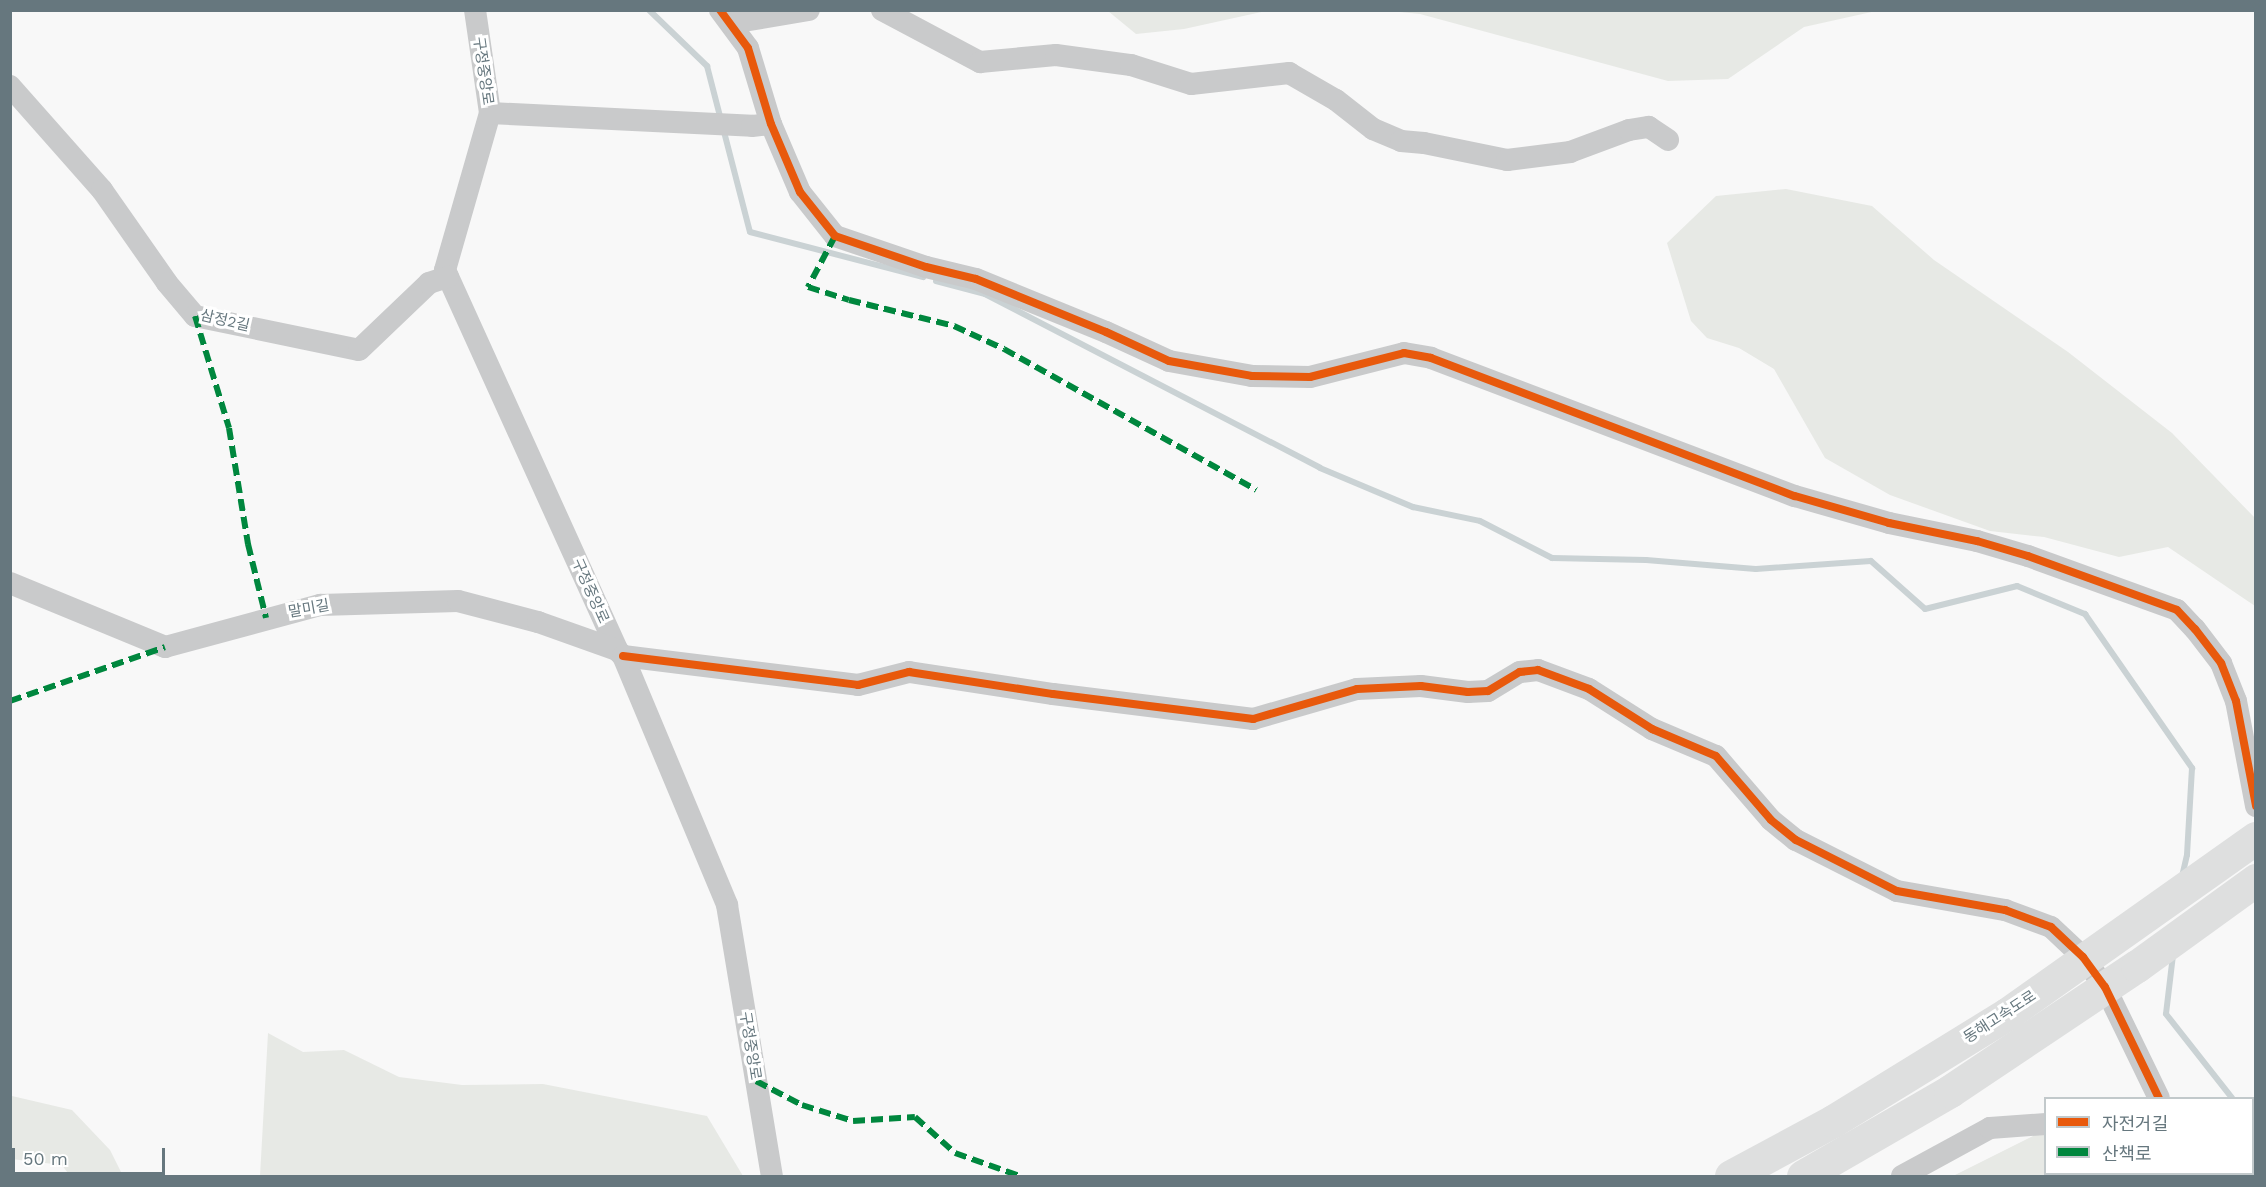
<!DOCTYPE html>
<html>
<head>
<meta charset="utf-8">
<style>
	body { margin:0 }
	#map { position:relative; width:2266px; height:1187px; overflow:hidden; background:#f8f8f8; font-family:"Work Sans","Noto Sans KR",sans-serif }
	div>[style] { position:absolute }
	.green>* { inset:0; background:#e7e9e5 }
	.stream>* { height:6px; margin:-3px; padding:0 3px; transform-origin:3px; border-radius:3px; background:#cad2d4 }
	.minor>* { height:22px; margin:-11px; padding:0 11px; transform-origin:11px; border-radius:11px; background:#c9cacb }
	.highway>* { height:33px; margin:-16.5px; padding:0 16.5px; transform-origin:16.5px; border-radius:16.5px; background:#dedfdf }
	.quiet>* { height:6px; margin-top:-3px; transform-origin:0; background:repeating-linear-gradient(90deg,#00873e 0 12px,transparent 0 18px) }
	.cycleway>* { height:8px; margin:-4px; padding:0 4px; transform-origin:4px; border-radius:4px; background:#e8590c }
	span { translate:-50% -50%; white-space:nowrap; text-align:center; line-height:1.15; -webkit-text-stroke:6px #fff; paint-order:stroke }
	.street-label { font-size:15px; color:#66777e }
	.frame { position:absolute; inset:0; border:12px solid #66777e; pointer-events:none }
	.legend { position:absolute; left:2044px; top:1097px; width:210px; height:78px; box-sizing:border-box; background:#fff; border:2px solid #c2c9cb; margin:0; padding:8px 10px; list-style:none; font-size:18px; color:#66777e }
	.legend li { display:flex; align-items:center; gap:12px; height:30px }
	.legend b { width:30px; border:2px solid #c2c9cb }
	.scale { position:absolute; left:12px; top:1148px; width:153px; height:27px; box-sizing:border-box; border:3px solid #66777e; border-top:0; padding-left:8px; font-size:18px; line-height:21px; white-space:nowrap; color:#66777e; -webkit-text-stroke:4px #fff; paint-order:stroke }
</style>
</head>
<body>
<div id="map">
	<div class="green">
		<i style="clip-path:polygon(1108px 11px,1266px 11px,1184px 29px,1136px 34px)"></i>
		<i style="clip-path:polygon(1390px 11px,1876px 11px,1804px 27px,1728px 79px,1668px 81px,1420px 14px)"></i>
		<i style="clip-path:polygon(1786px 189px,1872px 206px,1934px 260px,2068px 352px,2172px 433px,2255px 518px,2255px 606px,2168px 547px,2119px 557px,2044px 537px,1990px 531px,1890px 495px,1825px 458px,1774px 369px,1739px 348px,1707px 338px,1691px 321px,1667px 243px,1716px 196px)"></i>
		<i style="clip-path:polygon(268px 1033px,303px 1052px,344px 1050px,399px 1077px,462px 1085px,543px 1084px,707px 1116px,743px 1176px,260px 1176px)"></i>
		<i style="clip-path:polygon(12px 1096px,72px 1110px,110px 1150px,123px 1176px,70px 1176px,62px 1165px,11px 1159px)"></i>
		<i style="clip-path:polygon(2045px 1130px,2046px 1174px,2058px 1174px,2059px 1176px,1953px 1176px)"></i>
	</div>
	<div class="stream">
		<i style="left:649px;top:10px;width:81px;rotate:44deg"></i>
		<i style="left:707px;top:66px;width:171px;rotate:75.5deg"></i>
		<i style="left:750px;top:232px;width:179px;rotate:14.6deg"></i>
		<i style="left:936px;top:281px;width:51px;rotate:14.9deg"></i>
		<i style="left:985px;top:294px;width:377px;rotate:27.4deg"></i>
		<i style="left:1320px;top:468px;width:101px;rotate:22.8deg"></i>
		<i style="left:1413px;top:507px;width:68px;rotate:11.8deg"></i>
		<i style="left:1480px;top:521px;width:81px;rotate:27.2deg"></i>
		<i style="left:1552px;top:558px;width:94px;rotate:1.2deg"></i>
		<i style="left:1646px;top:560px;width:110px;rotate:4.7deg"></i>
		<i style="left:1756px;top:569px;width:115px;rotate:-4deg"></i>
		<i style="left:1871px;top:561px;width:72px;rotate:41.6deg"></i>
		<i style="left:1925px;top:609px;width:95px;rotate:-14deg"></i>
		<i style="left:2017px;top:586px;width:74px;rotate:22.4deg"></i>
		<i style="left:2085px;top:614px;width:188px;rotate:55.2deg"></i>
		<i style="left:2192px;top:768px;width:87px;rotate:93.3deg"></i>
		<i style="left:2187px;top:855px;width:22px;rotate:103deg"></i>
		<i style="left:2173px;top:955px;width:59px;rotate:96.8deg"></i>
		<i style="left:2166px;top:1014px;width:107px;rotate:51.8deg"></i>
		<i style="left:2252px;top:1125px;width:5px;rotate:37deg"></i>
	</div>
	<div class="minor">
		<i style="left:475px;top:10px;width:104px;rotate:81.7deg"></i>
		<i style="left:490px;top:113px;width:163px;rotate:106deg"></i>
		<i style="left:445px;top:270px;width:417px;rotate:65.6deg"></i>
		<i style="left:617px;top:650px;width:8px;rotate:45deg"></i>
		<i style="left:623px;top:656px;width:270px;rotate:67.3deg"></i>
		<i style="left:727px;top:905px;width:275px;rotate:80.6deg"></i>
		<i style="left:720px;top:10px;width:47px;rotate:53.6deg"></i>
		<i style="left:748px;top:48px;width:79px;rotate:73.2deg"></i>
		<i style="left:771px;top:124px;width:74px;rotate:66.9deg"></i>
		<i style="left:800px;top:192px;width:56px;rotate:51.5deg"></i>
		<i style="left:835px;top:236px;width:96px;rotate:18.8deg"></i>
		<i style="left:926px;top:267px;width:51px;rotate:13.5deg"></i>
		<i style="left:976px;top:279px;width:140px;rotate:22.2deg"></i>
		<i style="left:1106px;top:332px;width:69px;rotate:24.7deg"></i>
		<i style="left:1169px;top:361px;width:84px;rotate:10.2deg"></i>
		<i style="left:1252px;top:376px;width:58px;rotate:1deg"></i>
		<i style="left:1310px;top:377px;width:97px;rotate:-14.3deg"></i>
		<i style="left:1404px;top:353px;width:27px;rotate:10deg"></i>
		<i style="left:1431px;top:358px;width:389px;rotate:20.8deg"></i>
		<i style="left:1795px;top:496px;width:98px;rotate:16deg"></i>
		<i style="left:1889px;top:523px;width:90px;rotate:11.6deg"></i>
		<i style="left:1977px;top:541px;width:53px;rotate:16.4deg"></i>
		<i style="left:2028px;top:556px;width:158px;rotate:19.9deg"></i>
		<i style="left:2177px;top:610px;width:26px;rotate:47deg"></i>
		<i style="left:2195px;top:629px;width:43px;rotate:52.6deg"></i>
		<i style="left:2221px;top:663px;width:41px;rotate:68.5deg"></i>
		<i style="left:2236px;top:701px;width:107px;rotate:79.2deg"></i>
		<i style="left:882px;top:10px;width:111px;rotate:28deg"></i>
		<i style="left:980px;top:62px;width:76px;rotate:-5.3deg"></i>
		<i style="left:1056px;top:55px;width:76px;rotate:7.6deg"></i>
		<i style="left:1131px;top:65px;width:63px;rotate:17.6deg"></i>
		<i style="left:1191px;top:84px;width:99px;rotate:-6.4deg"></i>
		<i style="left:1289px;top:73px;width:54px;rotate:29.9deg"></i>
		<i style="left:1336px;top:100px;width:47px;rotate:38.1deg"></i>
		<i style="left:1373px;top:129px;width:30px;rotate:23deg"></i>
		<i style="left:1401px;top:141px;width:23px;rotate:5deg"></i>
		<i style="left:1424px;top:143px;width:85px;rotate:11.6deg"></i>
		<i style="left:1507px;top:160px;width:64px;rotate:-7.2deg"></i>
		<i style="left:1570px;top:152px;width:63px;rotate:-20.4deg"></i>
		<i style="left:1629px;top:130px;width:20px;rotate:-9deg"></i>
		<i style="left:1649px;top:127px;width:23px;rotate:34deg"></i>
		<i style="left:731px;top:23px;width:79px;rotate:-9.5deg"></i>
		<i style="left:10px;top:86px;width:139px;rotate:48.5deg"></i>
		<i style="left:102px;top:190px;width:113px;rotate:55deg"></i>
		<i style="left:167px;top:283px;width:43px;rotate:49.7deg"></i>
		<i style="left:195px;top:316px;width:167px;rotate:11.7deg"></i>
		<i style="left:359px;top:350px;width:97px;rotate:-43.7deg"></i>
		<i style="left:429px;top:283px;width:20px;rotate:-18deg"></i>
		<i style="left:490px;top:113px;width:262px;rotate:2.8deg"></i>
		<i style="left:752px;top:126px;width:19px;rotate:-6deg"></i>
		<i style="left:10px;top:583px;width:168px;rotate:22.4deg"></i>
		<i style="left:165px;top:647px;width:161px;rotate:-15.2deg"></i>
		<i style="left:320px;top:605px;width:138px;rotate:-1.7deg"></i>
		<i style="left:458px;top:601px;width:83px;rotate:14.7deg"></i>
		<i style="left:538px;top:622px;width:84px;rotate:19.5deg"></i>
		<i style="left:623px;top:656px;width:237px;rotate:7deg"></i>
		<i style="left:858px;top:685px;width:53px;rotate:-14.3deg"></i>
		<i style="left:909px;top:672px;width:146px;rotate:8.7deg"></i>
		<i style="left:1053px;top:694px;width:202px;rotate:7.1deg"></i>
		<i style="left:1253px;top:719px;width:108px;rotate:-16.1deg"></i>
		<i style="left:1357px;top:689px;width:64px;rotate:-2.7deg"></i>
		<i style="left:1421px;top:686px;width:47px;rotate:7.3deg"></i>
		<i style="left:1468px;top:692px;width:20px;rotate:-3deg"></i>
		<i style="left:1488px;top:691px;width:37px;rotate:-31deg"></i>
		<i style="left:1520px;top:672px;width:18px;rotate:-6deg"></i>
		<i style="left:1538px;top:670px;width:54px;rotate:20.4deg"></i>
		<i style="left:1589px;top:689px;width:75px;rotate:32.4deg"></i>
		<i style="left:1652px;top:729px;width:69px;rotate:22.9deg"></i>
		<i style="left:1716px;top:756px;width:84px;rotate:49.3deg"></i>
		<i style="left:1771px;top:820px;width:32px;rotate:39deg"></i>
		<i style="left:1796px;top:840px;width:113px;rotate:26.8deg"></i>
		<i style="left:1897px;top:891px;width:110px;rotate:10deg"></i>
		<i style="left:2005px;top:910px;width:49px;rotate:20.3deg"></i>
		<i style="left:2051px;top:927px;width:44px;rotate:43.2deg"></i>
		<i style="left:2083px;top:957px;width:37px;rotate:54deg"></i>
		<i style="left:2105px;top:987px;width:123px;rotate:64.1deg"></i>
		<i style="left:2143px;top:1174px;width:4px;rotate:27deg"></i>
		<i style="left:2194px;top:1174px;width:2px;rotate:63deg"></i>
		<i style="left:1902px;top:1176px;width:100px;rotate:-28.6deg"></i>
		<i style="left:1990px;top:1128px;width:56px;rotate:-4.1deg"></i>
	</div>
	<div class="highway">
		<i style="left:1731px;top:1176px;width:116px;rotate:-28.3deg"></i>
		<i style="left:1833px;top:1121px;width:204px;rotate:-31.6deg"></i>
		<i style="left:2007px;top:1014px;width:305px;rotate:-35.3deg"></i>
		<i style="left:1803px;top:1176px;width:170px;rotate:-30deg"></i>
		<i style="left:1950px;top:1091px;width:225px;rotate:-33.8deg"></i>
		<i style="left:2137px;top:966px;width:147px;rotate:-35.9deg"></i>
	</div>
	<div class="quiet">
		<i style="left:835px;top:236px;width:58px;rotate:117.9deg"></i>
		<i style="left:808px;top:287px;width:43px;rotate:17.6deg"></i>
		<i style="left:849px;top:300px;width:108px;rotate:13.9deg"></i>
		<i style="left:954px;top:326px;width:55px;rotate:24.7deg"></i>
		<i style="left:1004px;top:349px;width:289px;rotate:29.2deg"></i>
		<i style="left:195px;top:316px;width:117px;rotate:73.1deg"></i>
		<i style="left:229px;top:428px;width:118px;rotate:80.7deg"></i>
		<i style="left:248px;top:544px;width:76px;rotate:76.3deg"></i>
		<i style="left:10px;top:701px;width:164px;rotate:-19.2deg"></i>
		<i style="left:756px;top:1081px;width:52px;rotate:27.6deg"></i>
		<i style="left:802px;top:1105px;width:53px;rotate:17.4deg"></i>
		<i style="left:853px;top:1121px;width:62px;rotate:-3.7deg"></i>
		<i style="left:915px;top:1117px;width:54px;rotate:42deg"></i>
		<i style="left:955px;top:1153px;width:69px;rotate:19.5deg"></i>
	</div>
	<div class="cycleway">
		<i style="left:720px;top:10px;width:47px;rotate:53.6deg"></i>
		<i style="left:748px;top:48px;width:79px;rotate:73.2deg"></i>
		<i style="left:771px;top:124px;width:74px;rotate:66.9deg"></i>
		<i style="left:800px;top:192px;width:56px;rotate:51.5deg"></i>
		<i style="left:835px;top:236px;width:96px;rotate:18.8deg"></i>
		<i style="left:926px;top:267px;width:51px;rotate:13.5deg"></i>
		<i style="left:976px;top:279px;width:140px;rotate:22.2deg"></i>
		<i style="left:1106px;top:332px;width:69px;rotate:24.7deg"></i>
		<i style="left:1169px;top:361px;width:84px;rotate:10.2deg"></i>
		<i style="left:1252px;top:376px;width:58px;rotate:1deg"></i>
		<i style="left:1310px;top:377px;width:97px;rotate:-14.3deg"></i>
		<i style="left:1404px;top:353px;width:27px;rotate:10deg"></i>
		<i style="left:1431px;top:358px;width:389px;rotate:20.8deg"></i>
		<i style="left:1795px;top:496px;width:98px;rotate:16deg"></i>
		<i style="left:1889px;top:523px;width:90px;rotate:11.6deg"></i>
		<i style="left:1977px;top:541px;width:53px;rotate:16.4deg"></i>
		<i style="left:2028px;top:556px;width:158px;rotate:19.9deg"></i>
		<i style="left:2177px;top:610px;width:26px;rotate:47deg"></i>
		<i style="left:2195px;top:629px;width:43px;rotate:52.6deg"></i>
		<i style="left:2221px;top:663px;width:41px;rotate:68.5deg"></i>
		<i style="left:2236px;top:701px;width:107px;rotate:79.2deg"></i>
		<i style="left:623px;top:656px;width:237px;rotate:7deg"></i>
		<i style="left:858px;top:685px;width:53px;rotate:-14.3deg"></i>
		<i style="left:909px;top:672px;width:146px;rotate:8.7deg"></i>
		<i style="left:1053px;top:694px;width:202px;rotate:7.1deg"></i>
		<i style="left:1253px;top:719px;width:108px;rotate:-16.1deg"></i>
		<i style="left:1357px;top:689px;width:64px;rotate:-2.7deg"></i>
		<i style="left:1421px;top:686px;width:47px;rotate:7.3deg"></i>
		<i style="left:1468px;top:692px;width:20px;rotate:-3deg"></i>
		<i style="left:1488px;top:691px;width:37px;rotate:-31deg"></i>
		<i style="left:1520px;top:672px;width:18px;rotate:-6deg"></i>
		<i style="left:1538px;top:670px;width:54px;rotate:20.4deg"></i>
		<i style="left:1589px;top:689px;width:75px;rotate:32.4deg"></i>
		<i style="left:1652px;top:729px;width:69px;rotate:22.9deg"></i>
		<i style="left:1716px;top:756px;width:84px;rotate:49.3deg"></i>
		<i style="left:1771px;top:820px;width:32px;rotate:39deg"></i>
		<i style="left:1796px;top:840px;width:113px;rotate:26.8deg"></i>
		<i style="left:1897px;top:891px;width:110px;rotate:10deg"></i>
		<i style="left:2005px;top:910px;width:49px;rotate:20.3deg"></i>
		<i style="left:2051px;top:927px;width:44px;rotate:43.2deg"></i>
		<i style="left:2083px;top:957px;width:37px;rotate:54deg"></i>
		<i style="left:2105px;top:987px;width:123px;rotate:64.1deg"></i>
	</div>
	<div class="street-label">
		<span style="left:483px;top:71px;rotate:82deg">구정중앙로</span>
		<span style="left:225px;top:321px;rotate:13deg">삼정2길</span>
		<span style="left:590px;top:591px;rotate:66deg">구정중앙로</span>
		<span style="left:309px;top:609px;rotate:-10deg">말미길</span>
		<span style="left:2000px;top:1017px;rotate:-33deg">동해고속도로</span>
		<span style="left:750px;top:1046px;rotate:81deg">구정중앙로</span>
	</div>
	<div class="frame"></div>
	<ul class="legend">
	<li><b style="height:8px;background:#e8590c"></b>자전거길</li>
	<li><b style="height:8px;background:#00873e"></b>산책로</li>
	</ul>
	<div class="scale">50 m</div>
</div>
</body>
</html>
